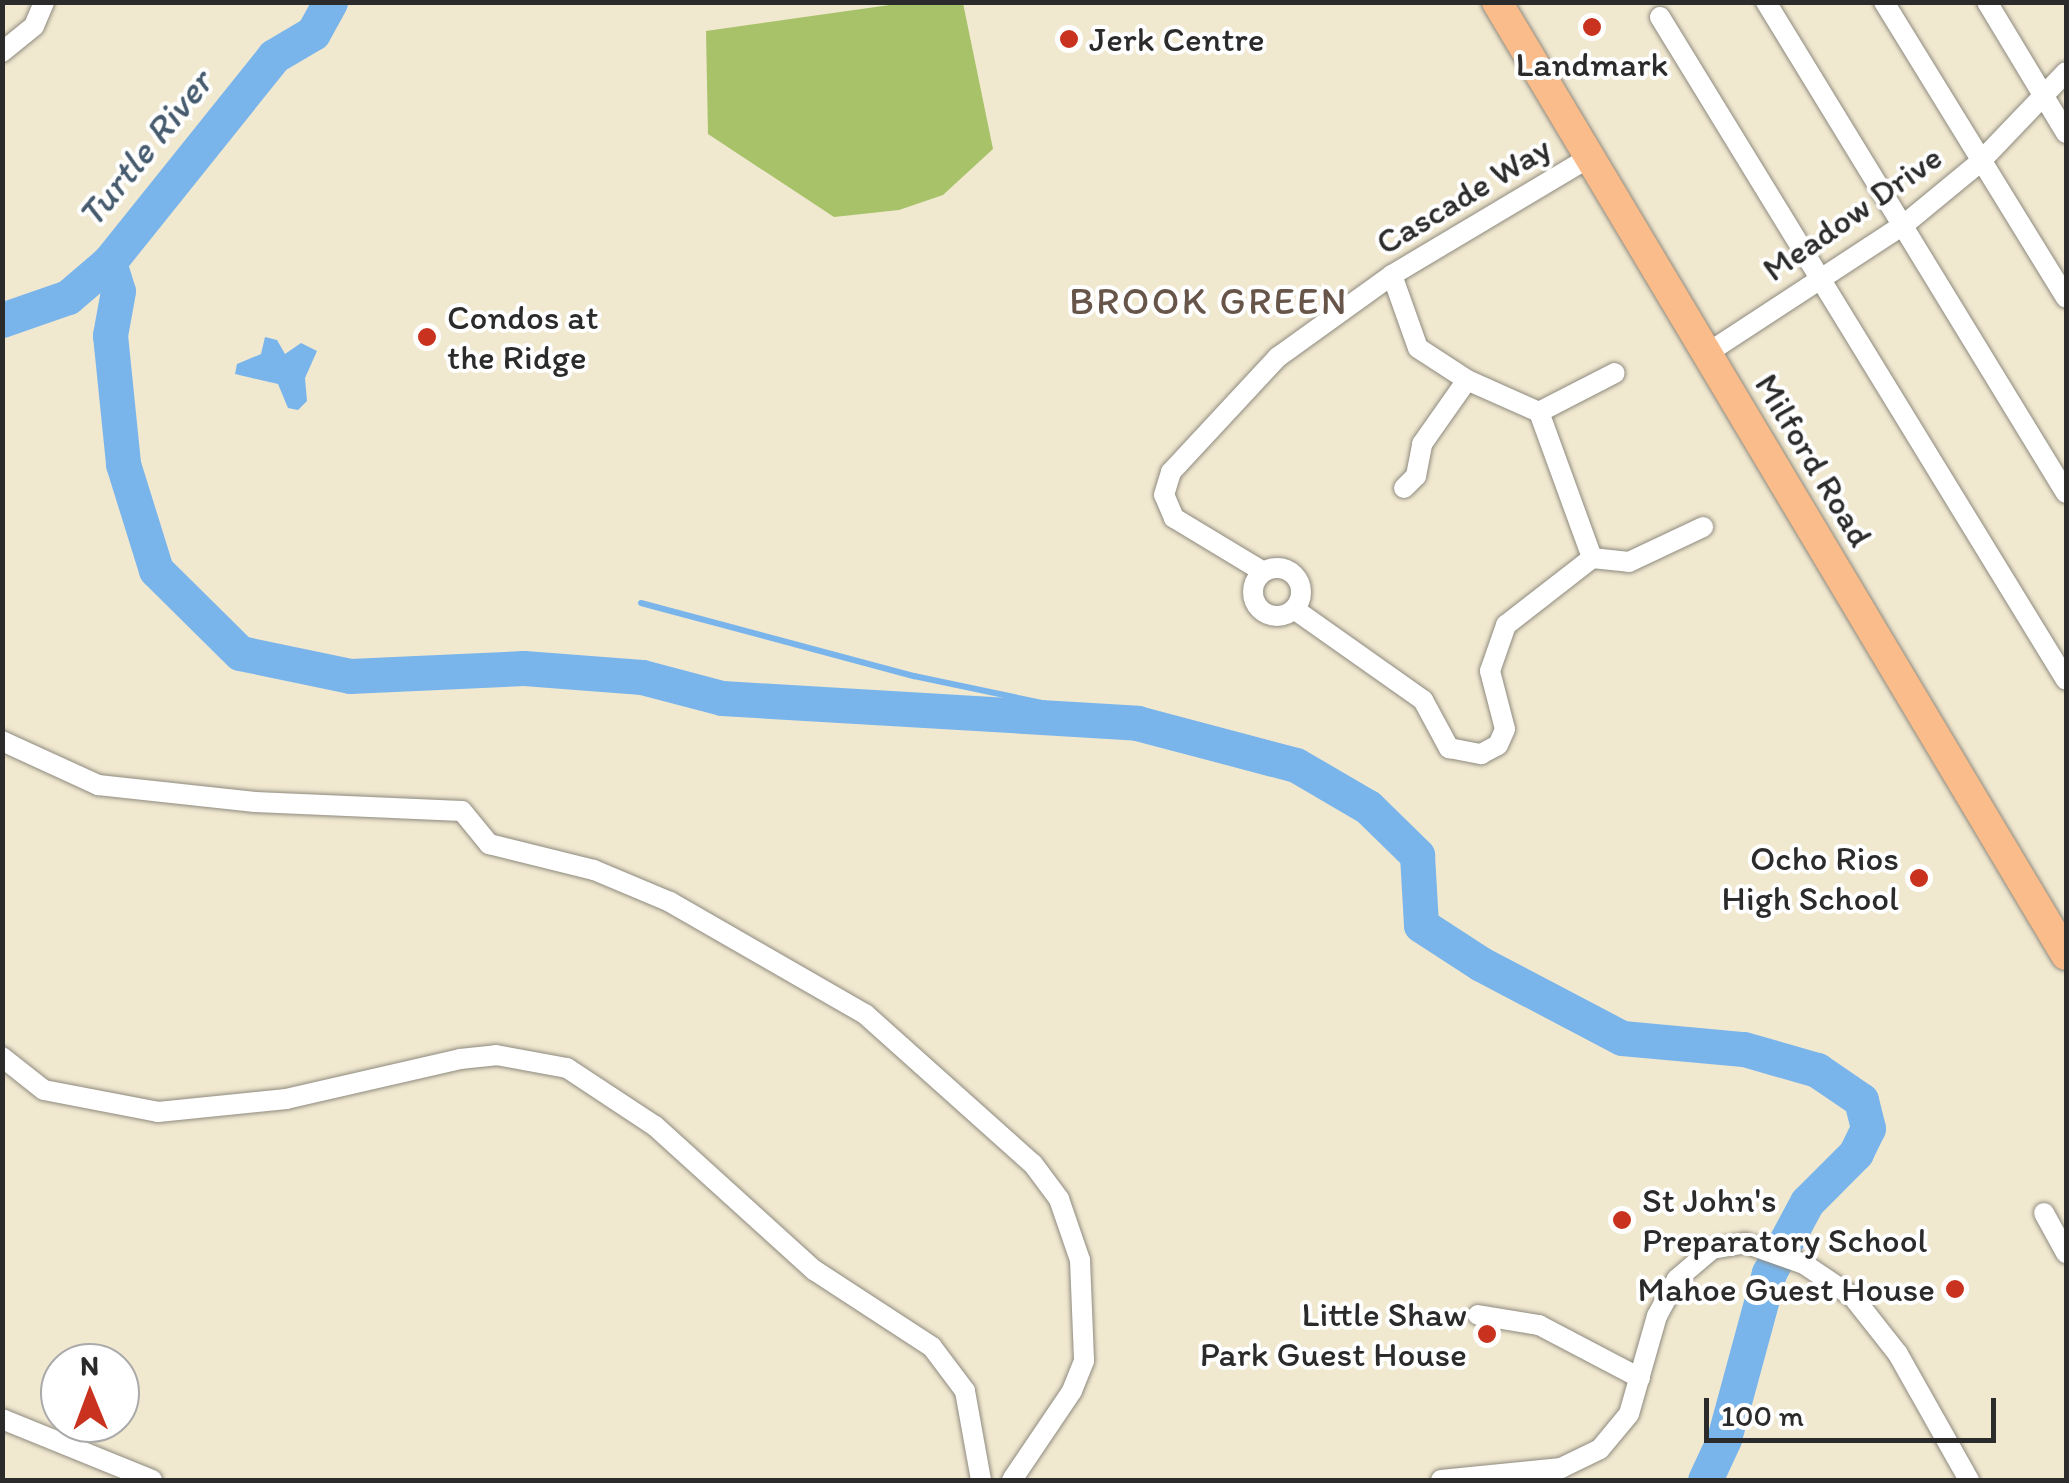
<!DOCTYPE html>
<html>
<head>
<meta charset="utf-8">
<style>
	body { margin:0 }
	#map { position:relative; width:2069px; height:1483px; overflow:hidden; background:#f1e8d0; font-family:Itim,sans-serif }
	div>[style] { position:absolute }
	.green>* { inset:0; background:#a7c268 }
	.water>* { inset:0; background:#79b5eb }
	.stream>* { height:6px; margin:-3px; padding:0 3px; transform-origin:3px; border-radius:3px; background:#79b5eb }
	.river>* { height:35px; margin:-17.5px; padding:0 17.5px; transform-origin:17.5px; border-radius:17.5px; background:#79b5eb }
	.roads { filter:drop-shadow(0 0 2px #8e8a7e) drop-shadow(0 0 2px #8e8a7e) }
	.minor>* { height:20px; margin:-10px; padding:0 10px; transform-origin:10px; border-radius:10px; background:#fff }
	.minor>.ring { margin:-10px; padding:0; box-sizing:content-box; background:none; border:20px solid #fff; border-radius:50% }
	.primary>* { height:30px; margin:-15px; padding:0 15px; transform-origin:15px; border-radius:15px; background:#f9bc8a }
	.dots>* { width:28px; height:28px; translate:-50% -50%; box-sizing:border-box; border:5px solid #fff; border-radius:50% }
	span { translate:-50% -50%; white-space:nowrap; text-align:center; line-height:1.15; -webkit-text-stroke:8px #fff; paint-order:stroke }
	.poi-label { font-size:35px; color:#2b2b2b }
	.left { translate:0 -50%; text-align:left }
	.right { translate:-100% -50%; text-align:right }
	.street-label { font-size:35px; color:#2b2b2b }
	.water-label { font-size:38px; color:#465b6e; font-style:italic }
	.neighbourhood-label { font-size:38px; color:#675549; letter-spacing:2.5px }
	.frame { position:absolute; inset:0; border:5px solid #2b2b2b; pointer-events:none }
	.north { position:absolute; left:40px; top:1343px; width:100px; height:100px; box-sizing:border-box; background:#fff; border:2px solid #aaa; border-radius:50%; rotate:359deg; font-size:28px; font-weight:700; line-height:40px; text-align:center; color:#2b2b2b }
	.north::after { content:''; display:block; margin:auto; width:35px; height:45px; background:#c8321e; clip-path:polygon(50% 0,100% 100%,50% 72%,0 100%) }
	.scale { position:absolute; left:1704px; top:1398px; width:292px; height:45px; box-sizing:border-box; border:5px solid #2b2b2b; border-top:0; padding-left:12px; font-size:30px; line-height:35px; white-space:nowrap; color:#2b2b2b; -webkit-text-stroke:8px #fff; paint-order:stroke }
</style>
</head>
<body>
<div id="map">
	<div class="green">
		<i style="clip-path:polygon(911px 2px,963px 3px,993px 149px,943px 195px,899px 210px,834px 217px,708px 134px,706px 31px)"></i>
	</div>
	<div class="water">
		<i style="clip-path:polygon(265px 337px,277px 340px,285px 354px,301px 343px,317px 351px,305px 378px,307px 401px,298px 410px,288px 408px,278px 384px,235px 374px,237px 364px,261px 354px)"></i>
	</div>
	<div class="stream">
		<i style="left:641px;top:603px;width:283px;rotate:15deg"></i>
		<i style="left:914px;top:676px;width:228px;rotate:11.9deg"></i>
	</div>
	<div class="river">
		<i style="left:109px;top:262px;width:30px;rotate:73deg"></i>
		<i style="left:118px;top:291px;width:45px;rotate:100.3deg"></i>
		<i style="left:110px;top:335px;width:130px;rotate:84.2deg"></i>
		<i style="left:123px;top:464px;width:111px;rotate:72.7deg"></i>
		<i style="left:156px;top:570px;width:118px;rotate:44.7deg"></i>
		<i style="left:240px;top:653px;width:112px;rotate:11.8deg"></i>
		<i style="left:350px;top:676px;width:174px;rotate:-2.6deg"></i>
		<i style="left:524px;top:668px;width:118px;rotate:4.4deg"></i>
		<i style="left:642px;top:677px;width:83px;rotate:14.7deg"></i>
		<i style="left:722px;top:698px;width:416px;rotate:3.4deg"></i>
		<i style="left:1137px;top:723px;width:164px;rotate:14.8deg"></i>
		<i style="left:1296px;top:765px;width:83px;rotate:30.3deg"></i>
		<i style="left:1368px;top:807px;width:69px;rotate:44.4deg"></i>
		<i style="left:1417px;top:855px;width:70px;rotate:86.7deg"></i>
		<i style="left:1421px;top:925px;width:72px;rotate:33deg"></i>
		<i style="left:1481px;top:964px;width:159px;rotate:27.7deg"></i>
		<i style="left:1622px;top:1038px;width:122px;rotate:5.2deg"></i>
		<i style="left:1744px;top:1049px;width:76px;rotate:16deg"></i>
		<i style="left:1817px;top:1070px;width:53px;rotate:34.3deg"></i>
		<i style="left:1861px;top:1100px;width:29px;rotate:76deg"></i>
		<i style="left:1868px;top:1128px;width:28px;rotate:116deg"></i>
		<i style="left:1856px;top:1153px;width:69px;rotate:135deg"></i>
		<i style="left:1807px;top:1202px;width:81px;rotate:118.2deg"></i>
		<i style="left:1769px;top:1273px;width:172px;rotate:105.2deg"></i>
		<i style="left:1724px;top:1439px;width:45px;rotate:114.9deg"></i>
		<i style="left:2px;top:320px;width:70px;rotate:-19.2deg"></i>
		<i style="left:68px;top:297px;width:54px;rotate:-40.5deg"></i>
		<i style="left:109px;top:262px;width:264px;rotate:-51.3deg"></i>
		<i style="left:274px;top:56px;width:45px;rotate:-30.5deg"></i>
		<i style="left:313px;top:33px;width:35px;rotate:-61deg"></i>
	</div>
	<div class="roads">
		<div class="minor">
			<i style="left:1766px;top:2px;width:575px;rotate:58.58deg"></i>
			<i style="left:1884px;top:2px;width:347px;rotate:58.4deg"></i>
			<i style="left:1987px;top:2px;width:153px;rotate:58.9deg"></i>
			<i style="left:1660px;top:17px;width:777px;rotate:58.52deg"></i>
			<i style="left:2px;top:52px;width:41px;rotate:-39.1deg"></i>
			<i style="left:34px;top:26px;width:26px;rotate:-67deg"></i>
			<i style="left:1392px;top:275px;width:77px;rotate:70.4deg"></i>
			<i style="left:1418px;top:348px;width:59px;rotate:33.1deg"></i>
			<i style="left:1467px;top:380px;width:79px;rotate:24deg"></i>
			<i style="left:1539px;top:412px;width:155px;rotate:70deg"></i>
			<i style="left:1706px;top:354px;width:239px;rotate:-33.2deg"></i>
			<i style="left:1906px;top:223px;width:96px;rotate:-39.5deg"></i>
			<i style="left:1980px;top:162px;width:124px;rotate:-46.3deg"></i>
			<i style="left:1539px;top:412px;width:85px;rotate:-27.2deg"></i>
			<i style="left:1404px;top:488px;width:17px;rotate:-45deg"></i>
			<i style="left:1416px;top:476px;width:33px;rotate:-79deg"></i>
			<i style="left:1422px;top:444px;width:78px;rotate:-54.9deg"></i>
			<i style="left:1592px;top:558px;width:37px;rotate:6deg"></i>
			<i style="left:1629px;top:562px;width:82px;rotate:-25.3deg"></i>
			<i class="ring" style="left:1253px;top:568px;width:28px;height:28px"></i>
			<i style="left:1262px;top:571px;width:103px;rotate:-148.9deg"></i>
			<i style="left:1174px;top:518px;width:25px;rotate:-113deg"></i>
			<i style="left:1164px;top:495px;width:24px;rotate:-73deg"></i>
			<i style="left:1171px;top:472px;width:157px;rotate:-47.1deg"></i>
			<i style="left:1278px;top:357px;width:140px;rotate:-35.7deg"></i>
			<i style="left:1392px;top:275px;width:233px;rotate:-30.8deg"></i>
			<i style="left:1294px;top:609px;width:158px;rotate:35.2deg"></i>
			<i style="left:1423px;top:700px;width:55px;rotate:61.6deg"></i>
			<i style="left:1449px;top:748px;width:33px;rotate:11deg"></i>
			<i style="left:1481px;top:754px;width:19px;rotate:-28deg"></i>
			<i style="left:1498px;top:745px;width:17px;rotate:-66deg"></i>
			<i style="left:1505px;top:729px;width:60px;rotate:-104.5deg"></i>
			<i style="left:1490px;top:671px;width:49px;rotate:-70.8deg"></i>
			<i style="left:1506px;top:625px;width:109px;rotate:-37.9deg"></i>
			<i style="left:2px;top:741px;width:106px;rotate:24.6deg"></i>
			<i style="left:98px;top:785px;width:158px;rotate:6.2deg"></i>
			<i style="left:255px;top:802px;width:207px;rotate:2.5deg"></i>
			<i style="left:462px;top:811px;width:43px;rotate:50.7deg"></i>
			<i style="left:489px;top:844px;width:108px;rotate:13.9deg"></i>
			<i style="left:594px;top:870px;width:82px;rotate:22.8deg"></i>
			<i style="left:670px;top:902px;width:225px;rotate:29.9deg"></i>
			<i style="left:865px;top:1014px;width:225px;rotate:41.8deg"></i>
			<i style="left:1033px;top:1164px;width:44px;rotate:53.4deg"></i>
			<i style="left:1059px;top:1199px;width:65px;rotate:71deg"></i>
			<i style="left:1080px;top:1260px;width:101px;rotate:87.7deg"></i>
			<i style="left:1084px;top:1361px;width:32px;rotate:112deg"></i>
			<i style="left:1072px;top:1391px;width:107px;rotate:124deg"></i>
			<i style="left:2px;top:1057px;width:53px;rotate:38.2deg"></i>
			<i style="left:44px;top:1090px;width:116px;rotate:10.9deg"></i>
			<i style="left:158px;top:1112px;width:129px;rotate:-5.8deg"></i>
			<i style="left:286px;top:1099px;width:179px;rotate:-12.9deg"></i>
			<i style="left:460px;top:1059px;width:36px;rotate:-6deg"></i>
			<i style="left:496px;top:1055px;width:72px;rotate:10.4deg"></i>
			<i style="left:567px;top:1068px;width:105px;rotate:33.4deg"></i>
			<i style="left:655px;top:1126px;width:215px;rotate:42.2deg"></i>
			<i style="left:814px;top:1270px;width:141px;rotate:33.1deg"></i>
			<i style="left:932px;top:1347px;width:55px;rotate:53.1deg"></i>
			<i style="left:965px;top:1391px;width:90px;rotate:79.8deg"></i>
			<i style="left:2044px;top:1213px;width:46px;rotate:61.2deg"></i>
			<i style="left:1478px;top:1315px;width:62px;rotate:9.3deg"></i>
			<i style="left:1539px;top:1325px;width:114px;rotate:27.7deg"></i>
			<i style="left:2px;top:1419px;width:162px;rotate:22.1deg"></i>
			<i style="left:1441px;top:1480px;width:121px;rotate:-5.7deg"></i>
			<i style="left:1561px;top:1468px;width:43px;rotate:-26deg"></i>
			<i style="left:1600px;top:1449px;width:45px;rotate:-50.4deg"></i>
			<i style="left:1629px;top:1414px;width:102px;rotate:-74.1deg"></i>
			<i style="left:1657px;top:1316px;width:42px;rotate:-61.6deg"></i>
			<i style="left:1677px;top:1279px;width:46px;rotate:-40.6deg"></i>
			<i style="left:1712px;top:1249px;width:34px;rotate:-10deg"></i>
			<i style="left:1745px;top:1243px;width:63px;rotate:19.6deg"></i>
			<i style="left:1804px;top:1264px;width:59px;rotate:34deg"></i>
			<i style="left:1853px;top:1297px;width:73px;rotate:51.7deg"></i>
			<i style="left:1898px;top:1354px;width:145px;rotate:60.6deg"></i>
		</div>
		<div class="primary">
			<i style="left:1497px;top:2px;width:1110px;rotate:59.16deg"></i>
		</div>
	</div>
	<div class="dots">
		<i style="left:1592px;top:27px;background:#c8321e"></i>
		<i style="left:1069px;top:39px;background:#c8321e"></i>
		<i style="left:427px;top:337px;background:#c8321e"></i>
		<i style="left:1919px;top:878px;background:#c8321e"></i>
		<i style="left:1622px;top:1220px;background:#c8321e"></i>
		<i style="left:1955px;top:1289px;background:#c8321e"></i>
		<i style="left:1487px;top:1334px;background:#c8321e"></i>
	</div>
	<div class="poi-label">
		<span class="left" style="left:1089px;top:39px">Jerk Centre</span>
		<span style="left:1592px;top:64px">Landmark</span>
		<span class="left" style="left:447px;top:337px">Condos at<br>the Ridge</span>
		<span class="right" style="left:1899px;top:878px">Ocho Rios<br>High School</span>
		<span class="left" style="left:1642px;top:1220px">St John's<br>Preparatory School</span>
		<span class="right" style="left:1935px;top:1289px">Mahoe Guest House</span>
		<span class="right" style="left:1467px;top:1334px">Little Shaw<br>Park Guest House</span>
	</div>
	<div class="street-label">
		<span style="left:1463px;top:195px;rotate:-31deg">Cascade Way</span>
		<span style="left:1852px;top:213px;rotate:-35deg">Meadow Drive</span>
		<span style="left:1814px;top:460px;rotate:59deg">Milford Road</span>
	</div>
	<div class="water-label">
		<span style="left:145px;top:149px;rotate:-51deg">Turtle River</span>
	</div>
	<div class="neighbourhood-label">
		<span style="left:1209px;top:302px">BROOK GREEN</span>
	</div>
	<div class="frame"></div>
	<div class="north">N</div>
	<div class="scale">100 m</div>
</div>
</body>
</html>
